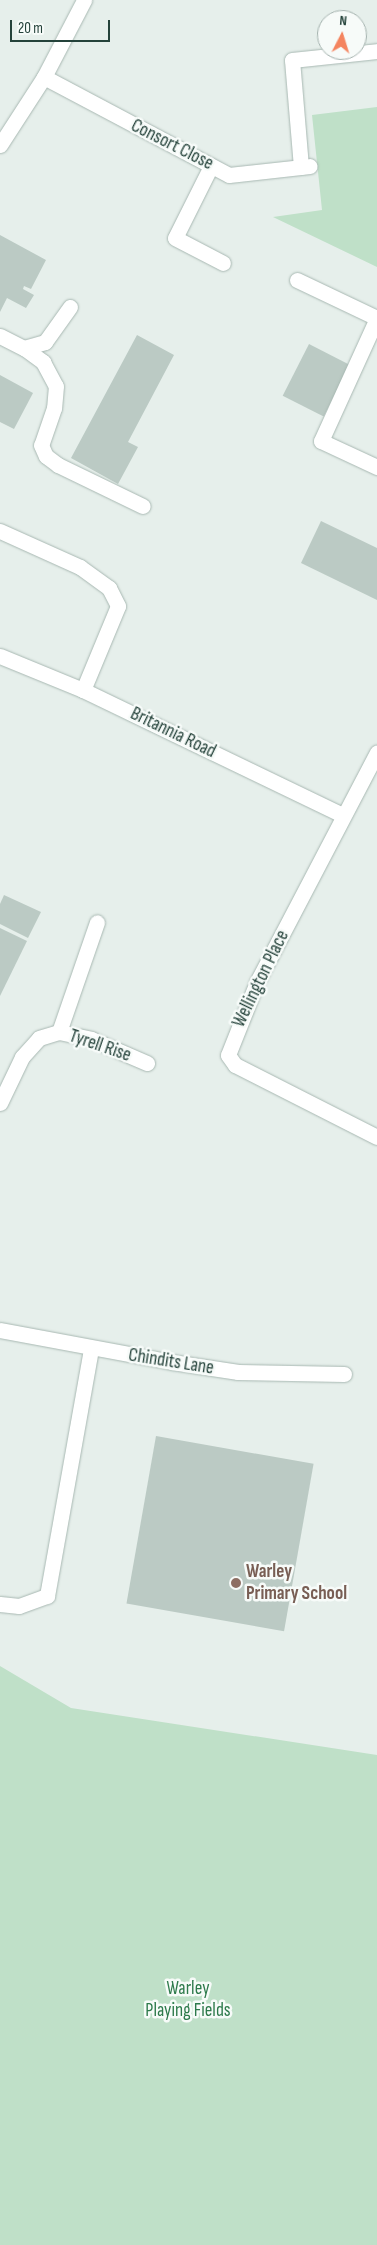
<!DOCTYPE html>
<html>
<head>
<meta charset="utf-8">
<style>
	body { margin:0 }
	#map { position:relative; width:377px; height:2245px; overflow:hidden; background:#e6efeb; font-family:"Sofia Sans Condensed",sans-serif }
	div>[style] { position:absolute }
	.green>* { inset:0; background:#bfe0c8 }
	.building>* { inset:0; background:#bbcac4; transform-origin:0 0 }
	.roads { filter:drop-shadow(0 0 1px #a8b8b2) drop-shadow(0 0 1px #a8b8b2) }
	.lane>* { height:15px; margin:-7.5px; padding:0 7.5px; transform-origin:7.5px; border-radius:7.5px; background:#fff }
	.street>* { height:15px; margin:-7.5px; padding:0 7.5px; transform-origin:7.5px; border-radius:7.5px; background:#fff }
	.dots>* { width:14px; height:14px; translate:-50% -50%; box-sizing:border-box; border:2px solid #f7fbf9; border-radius:50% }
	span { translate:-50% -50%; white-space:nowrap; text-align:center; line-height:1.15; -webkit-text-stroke:5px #f7fbf9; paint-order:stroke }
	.street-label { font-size:19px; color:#24423a }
	.education-label { font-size:19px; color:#785e54; font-weight:700 }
	.left { translate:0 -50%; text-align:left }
	.park-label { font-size:19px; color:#2d7a4b }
	.north { position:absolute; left:317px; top:10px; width:50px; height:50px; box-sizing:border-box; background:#f7fbf9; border:1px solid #a3b1ad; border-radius:50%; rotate:5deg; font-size:14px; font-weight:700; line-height:20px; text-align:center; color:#24423a }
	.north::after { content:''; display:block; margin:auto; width:18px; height:22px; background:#f4845f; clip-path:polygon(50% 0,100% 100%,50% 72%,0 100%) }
	.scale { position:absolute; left:10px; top:20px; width:100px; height:22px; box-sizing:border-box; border:2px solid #24423a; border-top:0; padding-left:6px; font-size:15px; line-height:18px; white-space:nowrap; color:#24423a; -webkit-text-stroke:4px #f7fbf9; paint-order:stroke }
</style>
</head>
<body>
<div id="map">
	<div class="green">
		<i style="clip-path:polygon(377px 107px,377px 267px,273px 217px,322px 210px,312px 115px)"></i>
		<i style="clip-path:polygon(0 1666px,71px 1708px,377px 1755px,377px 2245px,0 2245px)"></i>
	</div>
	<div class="building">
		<i style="clip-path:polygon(0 235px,46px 260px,31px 289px,24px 286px,23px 289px,34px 295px,26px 308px,7px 298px,0 312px)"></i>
		<i style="clip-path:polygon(137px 335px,174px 355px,128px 442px,138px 447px,118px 484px,71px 458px)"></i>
		<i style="left:309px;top:344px;width:46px;height:58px;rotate:27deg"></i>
		<i style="clip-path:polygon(0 375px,33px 393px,14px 429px,0 422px)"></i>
		<i style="clip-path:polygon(321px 521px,377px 548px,377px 600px,301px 563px)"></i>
		<i style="clip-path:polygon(4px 895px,41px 912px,28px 938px,0 924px,0 904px)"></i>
		<i style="clip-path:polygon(0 928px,27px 941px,0 996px)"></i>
		<i style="left:156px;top:1436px;width:160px;height:170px;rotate:10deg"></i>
	</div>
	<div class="roads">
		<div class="lane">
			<i style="left:211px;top:166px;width:80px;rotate:116.6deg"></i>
			<i style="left:175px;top:238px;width:54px;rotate:27.5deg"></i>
			<i style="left:301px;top:167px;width:107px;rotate:-94.8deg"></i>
			<i style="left:292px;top:60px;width:85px;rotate:-6deg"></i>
			<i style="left:297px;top:280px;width:89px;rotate:25.4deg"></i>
			<i style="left:41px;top:445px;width:12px;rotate:66deg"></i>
			<i style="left:46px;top:456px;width:15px;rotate:37deg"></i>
			<i style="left:58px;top:465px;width:94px;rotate:25.8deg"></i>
			<i style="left:0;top:531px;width:88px;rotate:24.2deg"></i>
			<i style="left:80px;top:567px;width:36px;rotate:36deg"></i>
			<i style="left:109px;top:588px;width:20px;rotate:63deg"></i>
			<i style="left:118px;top:606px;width:91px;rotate:112.6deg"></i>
			<i style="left:172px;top:1362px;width:67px;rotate:8.6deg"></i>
			<i style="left:238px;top:1372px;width:106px;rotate:1.1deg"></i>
			<i style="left:0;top:1604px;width:19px;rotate:6deg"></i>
			<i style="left:19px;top:1606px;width:30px;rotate:-20deg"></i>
			<i style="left:47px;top:1596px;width:251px;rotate:-79.9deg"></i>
		</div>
		<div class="street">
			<i style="left:44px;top:77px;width:209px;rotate:27.9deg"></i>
			<i style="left:229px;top:175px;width:81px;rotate:-6.3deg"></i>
			<i style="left:0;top:145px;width:81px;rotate:-57.1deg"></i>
			<i style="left:44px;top:77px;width:87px;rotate:-62.5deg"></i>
			<i style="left:377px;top:318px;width:135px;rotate:114.5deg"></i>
			<i style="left:321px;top:441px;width:62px;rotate:24.9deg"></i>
			<i style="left:0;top:336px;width:27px;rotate:27deg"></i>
			<i style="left:24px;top:348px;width:24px;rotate:36deg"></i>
			<i style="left:43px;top:362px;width:27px;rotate:62deg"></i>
			<i style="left:56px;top:386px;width:22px;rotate:95deg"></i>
			<i style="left:54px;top:408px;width:39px;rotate:109deg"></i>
			<i style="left:24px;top:348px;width:22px;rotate:-16deg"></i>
			<i style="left:45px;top:342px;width:43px;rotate:-54.5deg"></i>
			<i style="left:0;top:656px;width:90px;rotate:22.3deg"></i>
			<i style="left:83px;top:690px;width:288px;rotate:25.7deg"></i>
			<i style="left:59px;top:1032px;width:116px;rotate:-70.9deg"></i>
			<i style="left:0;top:1103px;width:51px;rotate:-64.4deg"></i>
			<i style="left:22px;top:1057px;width:25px;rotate:-48deg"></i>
			<i style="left:39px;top:1038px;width:21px;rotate:-17deg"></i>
			<i style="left:59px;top:1032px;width:33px;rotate:12deg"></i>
			<i style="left:91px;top:1039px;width:61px;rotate:23.2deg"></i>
			<i style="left:377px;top:1137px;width:159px;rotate:-153.1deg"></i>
			<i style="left:235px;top:1065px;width:12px;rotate:-125deg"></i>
			<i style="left:228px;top:1055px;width:79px;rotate:-68.3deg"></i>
			<i style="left:257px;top:982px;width:259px;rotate:-62.4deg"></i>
			<i style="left:0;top:1330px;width:175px;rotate:10.5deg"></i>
		</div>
	</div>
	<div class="dots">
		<i style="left:236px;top:1583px;background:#8d6e63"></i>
	</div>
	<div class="street-label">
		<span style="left:172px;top:145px;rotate:27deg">Consort Close</span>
		<span style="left:173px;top:733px;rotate:26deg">Britannia Road</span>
		<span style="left:261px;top:979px;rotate:-64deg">Wellington Place</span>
		<span style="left:100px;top:1046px;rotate:19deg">Tyrell Rise</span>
		<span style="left:171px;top:1362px;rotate:9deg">Chindits Lane</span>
	</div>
	<div class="education-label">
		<span class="left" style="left:246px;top:1583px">Warley<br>Primary School</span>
	</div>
	<div class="park-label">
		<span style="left:188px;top:2000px">Warley<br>Playing Fields</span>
	</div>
	<div class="north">N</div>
	<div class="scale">20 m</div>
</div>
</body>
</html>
